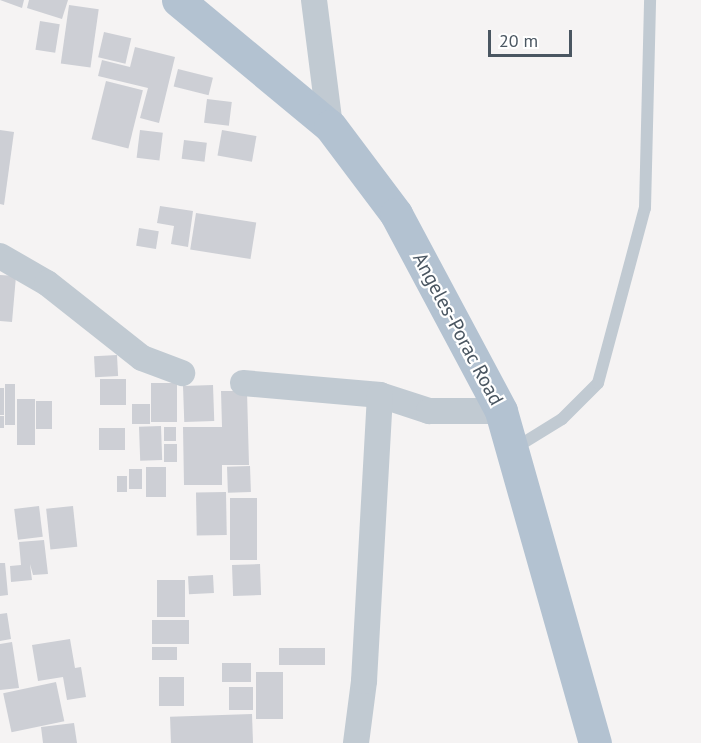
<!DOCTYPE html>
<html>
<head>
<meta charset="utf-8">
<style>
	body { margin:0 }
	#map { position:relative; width:701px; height:743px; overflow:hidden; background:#f5f3f3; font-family:"PT Sans",sans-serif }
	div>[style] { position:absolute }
	.building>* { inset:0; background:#cdcfd5; transform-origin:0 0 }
	.service>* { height:12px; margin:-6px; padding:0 6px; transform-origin:6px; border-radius:6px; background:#c1cad2 }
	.minor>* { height:26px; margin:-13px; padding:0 13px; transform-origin:13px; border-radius:13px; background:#c1cad2 }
	.primary>* { height:33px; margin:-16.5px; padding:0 16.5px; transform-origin:16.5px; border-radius:16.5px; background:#b3c2d1 }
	span { translate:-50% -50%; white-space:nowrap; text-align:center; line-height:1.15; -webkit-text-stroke:4.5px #fff; paint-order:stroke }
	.street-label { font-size:20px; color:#4a5661 }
	.scale { position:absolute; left:488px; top:30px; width:84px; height:27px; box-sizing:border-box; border:3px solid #4a5661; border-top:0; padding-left:8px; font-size:18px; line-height:21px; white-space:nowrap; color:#4a5661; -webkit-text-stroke:4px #fff; paint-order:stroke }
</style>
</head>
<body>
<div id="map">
	<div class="building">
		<i style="clip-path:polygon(0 0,24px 0,22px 8px)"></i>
		<i style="clip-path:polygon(29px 0,68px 0,62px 19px,27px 8px)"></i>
		<i style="left:69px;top:5px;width:30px;height:59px;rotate:8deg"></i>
		<i style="left:40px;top:21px;width:20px;height:29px;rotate:9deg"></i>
		<i style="left:104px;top:32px;width:28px;height:26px;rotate:13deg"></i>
		<i style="clip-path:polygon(135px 47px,175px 57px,159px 123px,140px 118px,148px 88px,98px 76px,102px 60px,130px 67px)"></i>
		<i style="left:178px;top:69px;width:36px;height:18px;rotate:14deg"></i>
		<i style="left:106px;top:81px;width:38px;height:60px;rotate:14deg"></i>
		<i style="left:207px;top:99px;width:25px;height:24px;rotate:7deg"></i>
		<i style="clip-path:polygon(0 130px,14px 132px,4px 205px,0 204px)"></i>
		<i style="left:140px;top:130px;width:23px;height:28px;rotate:7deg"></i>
		<i style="left:222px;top:130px;width:35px;height:26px;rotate:10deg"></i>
		<i style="left:184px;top:140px;width:23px;height:19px;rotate:7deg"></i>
		<i style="clip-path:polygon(160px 206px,193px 211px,188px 247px,171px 244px,174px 226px,157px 223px)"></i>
		<i style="left:196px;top:213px;width:61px;height:37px;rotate:9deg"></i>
		<i style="left:139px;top:228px;width:20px;height:18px;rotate:9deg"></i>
		<i style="clip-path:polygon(0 275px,16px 276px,12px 322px,0 321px)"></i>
		<i style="left:117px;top:355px;width:21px;height:23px;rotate:87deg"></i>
		<i style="left:100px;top:379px;width:26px;height:26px"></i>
		<i style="left:151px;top:383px;width:26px;height:39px"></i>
		<i style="left:5px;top:384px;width:10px;height:41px"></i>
		<i style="left:213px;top:385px;width:36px;height:30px;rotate:88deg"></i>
		<i style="left:0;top:388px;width:4px;height:27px"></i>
		<i style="clip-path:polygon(221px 391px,247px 391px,249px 465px,222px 465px,222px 485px,184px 485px,183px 427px,222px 427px)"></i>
		<i style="left:17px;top:399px;width:18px;height:46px"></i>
		<i style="left:36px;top:401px;width:16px;height:28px"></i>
		<i style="left:132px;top:404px;width:18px;height:20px"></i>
		<i style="left:0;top:416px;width:4px;height:12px"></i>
		<i style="left:161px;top:426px;width:34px;height:22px;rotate:88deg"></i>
		<i style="left:164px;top:427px;width:12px;height:14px"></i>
		<i style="left:99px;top:428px;width:26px;height:22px"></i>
		<i style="left:164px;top:444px;width:13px;height:18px"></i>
		<i style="left:250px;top:466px;width:26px;height:23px;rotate:88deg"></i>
		<i style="left:146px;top:467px;width:20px;height:30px"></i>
		<i style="left:142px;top:469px;width:20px;height:13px;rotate:90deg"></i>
		<i style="left:117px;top:476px;width:10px;height:16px"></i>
		<i style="left:226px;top:492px;width:43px;height:30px;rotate:89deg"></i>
		<i style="left:230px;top:498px;width:27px;height:62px"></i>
		<i style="left:39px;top:506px;width:31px;height:25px;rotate:83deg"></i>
		<i style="left:73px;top:506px;width:41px;height:27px;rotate:84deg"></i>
		<i style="clip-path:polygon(44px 540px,48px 574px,33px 575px,30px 564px,32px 580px,11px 582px,10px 566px,21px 565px,19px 542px)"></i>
		<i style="clip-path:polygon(0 563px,5px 563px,8px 595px,0 596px)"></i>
		<i style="left:260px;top:564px;width:31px;height:28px;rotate:88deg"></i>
		<i style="left:213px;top:575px;width:18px;height:25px;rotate:87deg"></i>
		<i style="left:157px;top:580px;width:28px;height:37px"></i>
		<i style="clip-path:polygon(7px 613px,11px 639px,0 641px,0 614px)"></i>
		<i style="left:189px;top:620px;width:24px;height:37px;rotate:90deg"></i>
		<i style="clip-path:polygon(70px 639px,75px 668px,81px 667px,86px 697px,67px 700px,63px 677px,38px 681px,32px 645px)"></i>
		<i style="clip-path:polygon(12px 642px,19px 688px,0 690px,0 644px)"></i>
		<i style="left:177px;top:647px;width:13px;height:25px;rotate:90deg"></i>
		<i style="left:279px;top:648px;width:46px;height:17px"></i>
		<i style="left:251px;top:663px;width:19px;height:29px;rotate:90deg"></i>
		<i style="left:256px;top:672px;width:27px;height:47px"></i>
		<i style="left:159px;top:677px;width:25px;height:29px"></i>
		<i style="left:56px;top:682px;width:40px;height:54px;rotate:78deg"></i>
		<i style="left:253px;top:687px;width:23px;height:24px;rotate:90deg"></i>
		<i style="left:252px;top:714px;width:29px;height:82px;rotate:88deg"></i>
		<i style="clip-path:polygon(74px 723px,77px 743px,43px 743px,41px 727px)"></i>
	</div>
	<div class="service">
		<i style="left:515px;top:448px;width:55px;rotate:-31.7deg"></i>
		<i style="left:562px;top:419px;width:51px;rotate:-45deg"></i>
		<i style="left:598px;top:383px;width:181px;rotate:-75deg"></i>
		<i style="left:645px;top:208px;width:208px;rotate:-88.6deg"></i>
	</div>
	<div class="minor">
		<i style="left:314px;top:0;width:127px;rotate:82.8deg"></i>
		<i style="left:0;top:256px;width:54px;rotate:29.9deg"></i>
		<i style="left:47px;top:283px;width:121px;rotate:38.3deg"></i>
		<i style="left:142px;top:358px;width:43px;rotate:20.6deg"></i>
		<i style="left:243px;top:383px;width:138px;rotate:5deg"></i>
		<i style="left:380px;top:395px;width:52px;rotate:18.1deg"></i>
		<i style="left:429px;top:411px;width:72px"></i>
		<i style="left:356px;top:743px;width:63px;rotate:-82.6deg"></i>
		<i style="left:364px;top:681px;width:286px;rotate:-86.8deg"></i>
	</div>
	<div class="primary">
		<i style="left:178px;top:0;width:197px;rotate:39.7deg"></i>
		<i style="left:330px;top:126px;width:110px;rotate:53.1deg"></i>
		<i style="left:396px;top:214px;width:223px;rotate:61.9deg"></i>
		<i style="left:501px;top:411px;width:345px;rotate:74.2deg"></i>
	</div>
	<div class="street-label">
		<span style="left:458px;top:329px;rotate:62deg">Angeles-Porac Road</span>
	</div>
	<div class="scale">20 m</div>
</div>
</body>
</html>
